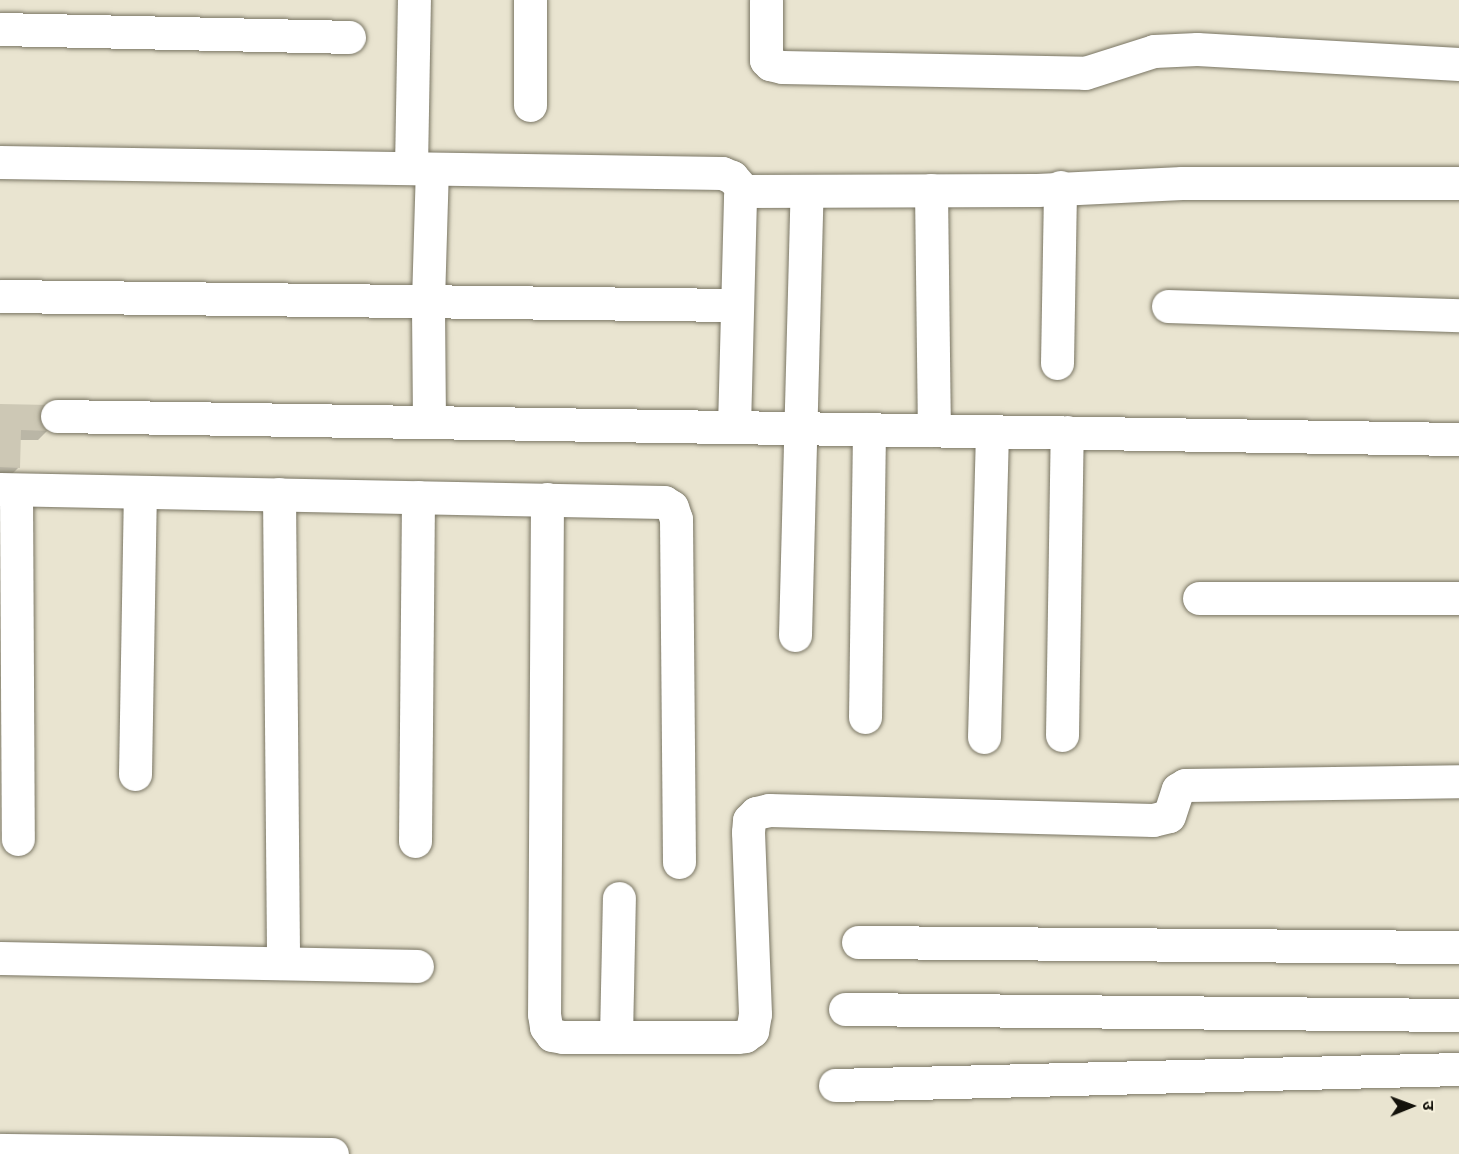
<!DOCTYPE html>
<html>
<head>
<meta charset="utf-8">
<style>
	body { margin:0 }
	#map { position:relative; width:1459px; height:1154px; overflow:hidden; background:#e9e4d0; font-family:"PT Sans Narrow","Noto Sans Devanagari",sans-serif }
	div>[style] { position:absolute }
	.shadow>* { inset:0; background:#0003 }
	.building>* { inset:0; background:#cdc8b5 }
	.roads { filter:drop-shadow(0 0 2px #797563) drop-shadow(0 0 2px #797563) }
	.minor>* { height:33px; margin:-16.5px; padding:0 16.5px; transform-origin:16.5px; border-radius:16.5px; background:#fff }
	span { translate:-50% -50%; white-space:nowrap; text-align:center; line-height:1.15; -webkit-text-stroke:4.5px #f6f1dd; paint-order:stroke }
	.north { position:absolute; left:1381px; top:1076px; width:60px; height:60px; -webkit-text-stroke:4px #f6f1dd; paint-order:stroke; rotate:89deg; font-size:16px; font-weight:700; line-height:24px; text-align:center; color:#14120b }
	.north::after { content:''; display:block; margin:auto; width:21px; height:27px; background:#14120b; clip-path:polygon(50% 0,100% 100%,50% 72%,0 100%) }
</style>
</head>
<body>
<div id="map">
	<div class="shadow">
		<i style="clip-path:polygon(0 406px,48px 430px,38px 440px,19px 440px,19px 467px,9px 477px,0 477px)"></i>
	</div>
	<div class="building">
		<i style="clip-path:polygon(0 404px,50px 405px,49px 431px,21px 430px,20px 468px,0 467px)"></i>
	</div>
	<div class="roads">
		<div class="minor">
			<i style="left:766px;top:0;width:60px;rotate:90deg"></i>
			<i style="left:766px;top:60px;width:6px;rotate:45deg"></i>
			<i style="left:770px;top:64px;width:12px;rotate:14deg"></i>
			<i style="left:782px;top:67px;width:303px;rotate:1.1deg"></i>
			<i style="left:1085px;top:73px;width:72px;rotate:-17.7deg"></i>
			<i style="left:1154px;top:51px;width:43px;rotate:-2.7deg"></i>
			<i style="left:1197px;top:49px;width:262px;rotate:3.3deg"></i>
			<i style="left:0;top:29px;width:349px;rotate:1.3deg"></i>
			<i style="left:530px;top:105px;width:105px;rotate:-90deg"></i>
			<i style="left:0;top:162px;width:722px;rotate:0.87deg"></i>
			<i style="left:722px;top:173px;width:11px;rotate:22deg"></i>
			<i style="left:732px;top:177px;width:18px;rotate:49deg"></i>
			<i style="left:411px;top:168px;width:168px;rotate:-89deg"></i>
			<i style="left:931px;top:190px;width:240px;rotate:89.3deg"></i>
			<i style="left:0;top:296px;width:737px;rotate:0.7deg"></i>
			<i style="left:1168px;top:306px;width:291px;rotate:1.8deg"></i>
			<i style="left:1057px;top:363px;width:176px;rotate:-89deg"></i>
			<i style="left:57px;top:416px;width:1402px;rotate:0.94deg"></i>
			<i style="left:429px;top:422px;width:121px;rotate:-90.5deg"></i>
			<i style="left:428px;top:301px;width:132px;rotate:-88.3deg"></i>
			<i style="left:734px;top:427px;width:230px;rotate:-88.5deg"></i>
			<i style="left:740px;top:197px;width:7px;rotate:-56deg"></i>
			<i style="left:744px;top:191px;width:293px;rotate:-0.2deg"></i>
			<i style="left:1037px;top:190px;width:145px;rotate:-2.8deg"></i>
			<i style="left:1182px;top:183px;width:277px"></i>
			<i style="left:0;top:489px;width:664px;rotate:1.12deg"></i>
			<i style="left:664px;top:502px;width:9px;rotate:32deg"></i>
			<i style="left:672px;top:507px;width:13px;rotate:72deg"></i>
			<i style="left:676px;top:519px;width:343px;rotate:89.5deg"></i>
			<i style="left:16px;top:490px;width:349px;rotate:89.7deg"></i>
			<i style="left:279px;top:494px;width:469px;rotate:89.5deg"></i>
			<i style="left:547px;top:499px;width:515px;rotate:90.33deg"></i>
			<i style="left:544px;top:1014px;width:13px;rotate:81deg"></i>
			<i style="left:546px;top:1027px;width:10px;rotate:53deg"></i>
			<i style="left:552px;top:1035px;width:11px;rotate:10deg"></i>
			<i style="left:563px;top:1037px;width:174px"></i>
			<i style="left:737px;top:1037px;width:8px;rotate:-7deg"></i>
			<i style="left:745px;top:1036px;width:9px;rotate:-36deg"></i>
			<i style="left:752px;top:1031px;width:17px;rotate:-80deg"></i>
			<i style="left:755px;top:1014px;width:182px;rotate:-92.2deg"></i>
			<i style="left:748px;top:832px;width:12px;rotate:-85deg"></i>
			<i style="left:749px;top:820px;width:10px;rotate:-45deg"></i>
			<i style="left:756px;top:813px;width:13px;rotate:-13deg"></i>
			<i style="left:769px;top:810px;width:384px;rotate:1.5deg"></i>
			<i style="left:1153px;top:820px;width:16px;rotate:-14deg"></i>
			<i style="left:1169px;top:816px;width:28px;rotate:-72deg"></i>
			<i style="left:1178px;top:789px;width:8px;rotate:-30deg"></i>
			<i style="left:1185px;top:785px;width:274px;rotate:-0.8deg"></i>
			<i style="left:1199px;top:598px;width:260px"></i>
			<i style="left:795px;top:635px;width:444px;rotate:-88.5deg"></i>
			<i style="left:865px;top:717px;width:288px;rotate:-89.2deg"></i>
			<i style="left:1062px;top:735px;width:303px;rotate:-89.1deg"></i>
			<i style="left:984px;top:737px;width:306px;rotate:-88.5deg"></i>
			<i style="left:135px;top:774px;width:282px;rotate:-89deg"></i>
			<i style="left:415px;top:841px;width:344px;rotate:-89.5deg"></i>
			<i style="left:858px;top:942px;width:601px;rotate:0.48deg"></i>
			<i style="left:0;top:958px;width:417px;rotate:1.1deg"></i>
			<i style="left:845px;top:1009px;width:614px;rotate:0.56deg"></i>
			<i style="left:616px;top:1037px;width:139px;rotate:-88.8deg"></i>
			<i style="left:835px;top:1085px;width:624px;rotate:-1.47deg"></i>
			<i style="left:0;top:1150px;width:332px;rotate:0.7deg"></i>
		</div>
	</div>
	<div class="north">उ</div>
</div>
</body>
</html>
